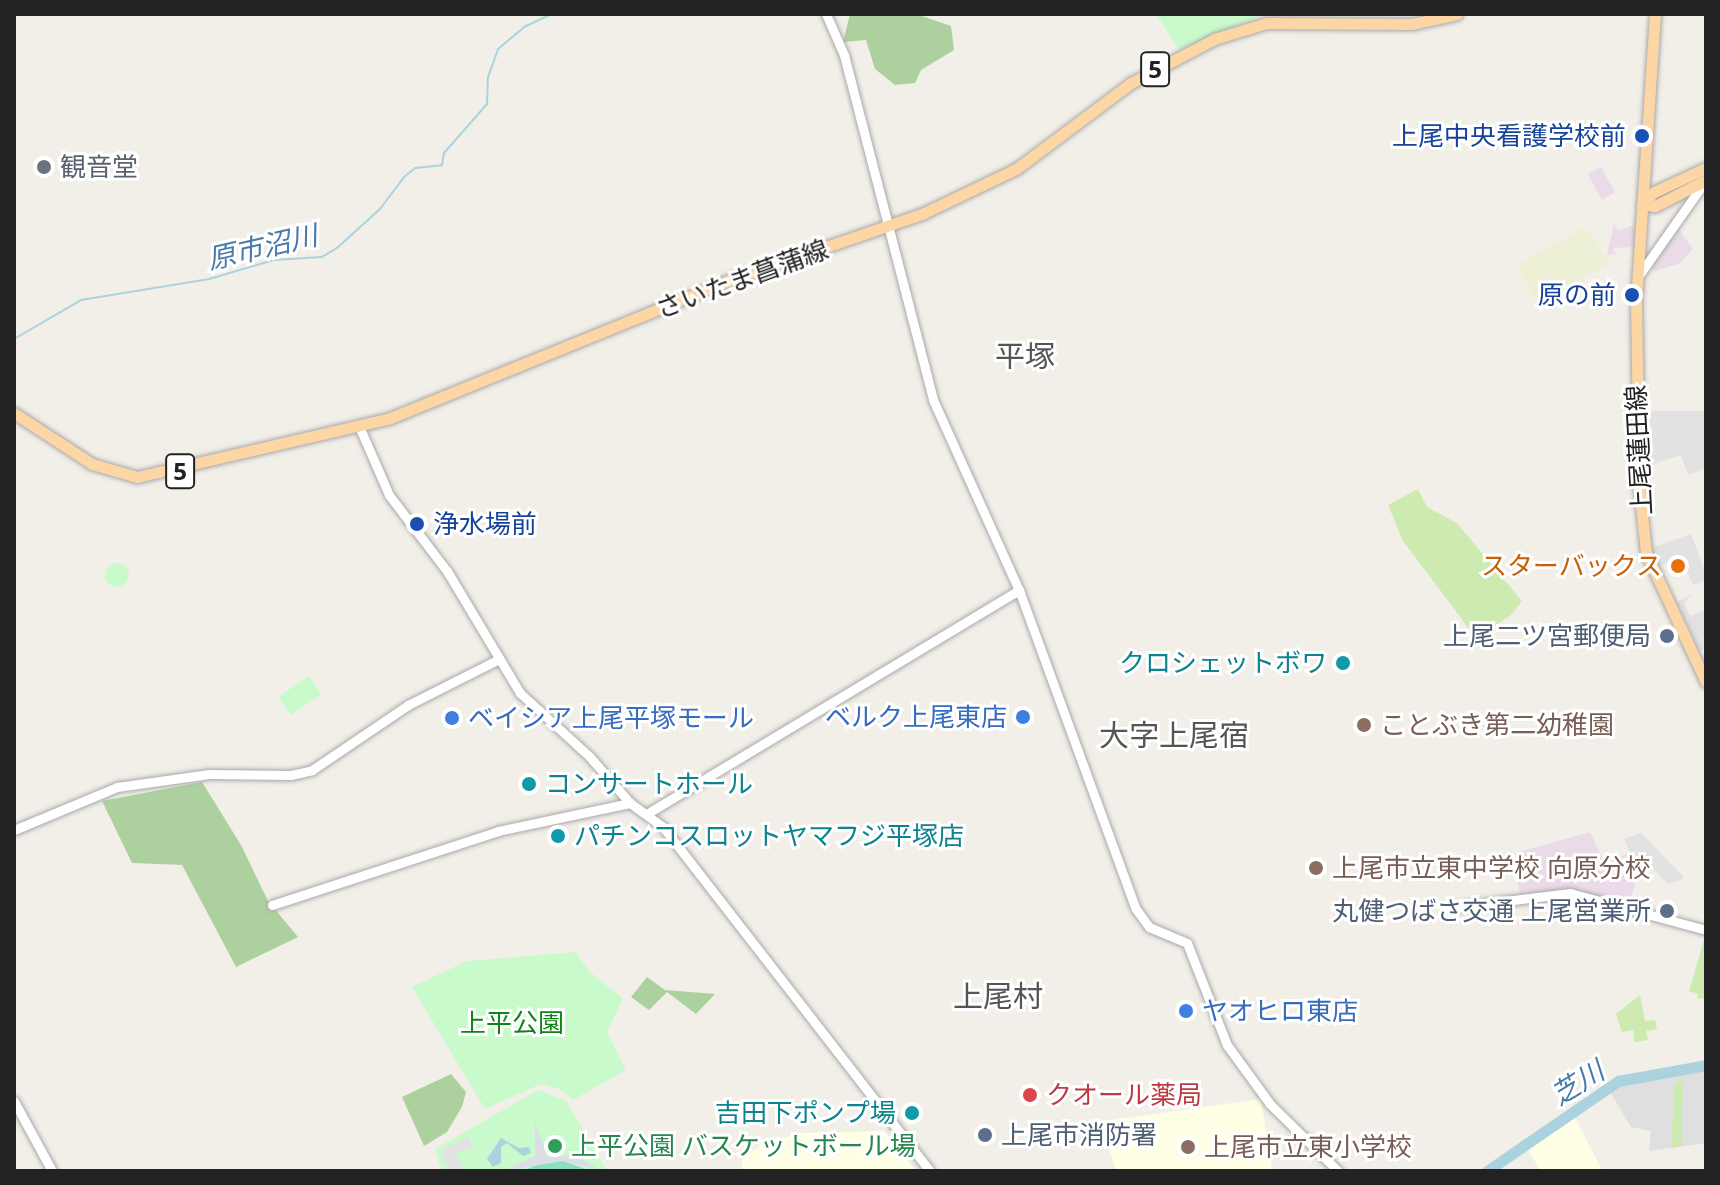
<!DOCTYPE html>
<html>
<head>
<meta charset="utf-8">
<style>
	body { margin:0 }
	#map { position:relative; width:1720px; height:1185px; overflow:hidden; background:#f2efe9; font-family:"Noto Sans","Noto Sans JP",sans-serif }
	div>[style] { position:absolute }
	.residential>* { inset:0; background:#e0dfdf }
	.industrial>* { inset:0; background:#ebdbe8; transform-origin:0 0 }
	.education>* { inset:0; background:#ffffe5 }
	.farmland>* { inset:0; background:#eef0d5 }
	.grass>* { inset:0; background:#cdebb0 }
	.forest>* { inset:0; background:#add19e }
	.park>* { inset:0; background:#c8facc; transform-origin:0 0 }
	.round { border-radius:50% }
	.pitch>* { inset:0; background:#88e0be }
	.parking>* { inset:0; background:#e2e2e2 }
	.plaza>* { inset:0; background:#dddde8 }
	.water>* { inset:0; background:#aad3df }
	.stream>* { height:2px; margin:-1px; padding:0 1px; transform-origin:1px; border-radius:1px; background:#aad3df }
	.river>* { height:11px; margin:-5.5px; padding:0 5.5px; transform-origin:5.5px; border-radius:5.5px; background:#aad3df }
	.roads { filter:drop-shadow(0 0 2px #a9a9a9) drop-shadow(0 0 2px #a9a9a9) }
	.minor>* { height:9px; margin:-4.5px; padding:0 4.5px; transform-origin:4.5px; border-radius:4.5px; background:#fff }
	.major>* { height:11px; margin:-5.5px; padding:0 5.5px; transform-origin:5.5px; border-radius:5.5px; background:#fcd6a4 }
	.dots>* { width:22px; height:22px; translate:-50% -50%; box-sizing:border-box; border:4px solid #fff; border-radius:50% }
	span { translate:-50% -50%; white-space:nowrap; text-align:center; line-height:1.15; -webkit-text-stroke:6px #fff; paint-order:stroke }
	.shield-label span { padding:2px 6px; background:#fff; border:2px solid; border-radius:6px; -webkit-text-stroke-width:0 }
	.shield-label { font-size:24px; color:#222; font-weight:700 }
	.transit-label { font-size:26px; color:#164399 }
	.right { translate:-100% -50%; text-align:right }
	.left { translate:0 -50%; text-align:left }
	.worship-label { font-size:26px; color:#5b616d }
	.street-label { font-size:26px; color:#222 }
	.food-label { font-size:26px; color:#c56008 }
	.service-label { font-size:26px; color:#4e5e75 }
	.culture-label { font-size:26px; color:#0d838f }
	.shop-label { font-size:26px; color:#366cbe }
	.education-label { font-size:26px; color:#785e54 }
	.park-label { font-size:26px; color:#0c8416 }
	.health-label { font-size:26px; color:#be3a42 }
	.leisure-label { font-size:26px; color:#27864d }
	.water-label { font-size:28px; color:#4a7aab; font-style:italic }
	.quarter-label { font-size:30px; color:#555 }
	.frame { position:absolute; inset:0; border:16px solid #222; pointer-events:none }
</style>
</head>
<body>
<div id="map">
	<div class="residential">
		<i style="clip-path:polygon(1706px 1071px,1706px 1143px,1649px 1151px,1651px 1131px,1631px 1127px,1610px 1092px,1626px 1084px)"></i>
	</div>
	<div class="industrial">
		<i style="left:1601px;top:167px;width:29px;height:15px;rotate:61deg"></i>
		<i style="clip-path:polygon(1614px 224px,1618px 231px,1633px 225px,1636px 230px,1635px 247px,1613px 248px,1618px 261px,1614px 254px,1607px 255px)"></i>
		<i style="clip-path:polygon(1678px 228px,1693px 249px,1679px 264px,1654px 271px,1651px 268px)"></i>
		<i style="clip-path:polygon(1590px 832px,1611px 877px,1629px 869px,1637px 877px,1629px 905px,1568px 890px,1520px 894px,1512px 854px)"></i>
	</div>
	<div class="education">
		<i style="clip-path:polygon(1261px 1099px,1272px 1171px,1117px 1171px,1098px 1122px)"></i>
		<i style="clip-path:polygon(1575px 1118px,1602px 1170px,1541px 1171px,1528px 1150px)"></i>
		<i style="clip-path:polygon(884px 1131px,916px 1171px,743px 1171px,742px 1160px,762px 1144px,801px 1133px)"></i>
	</div>
	<div class="farmland">
		<i style="clip-path:polygon(1585px 227px,1611px 264px,1535px 301px,1517px 264px)"></i>
	</div>
	<div class="grass">
		<i style="clip-path:polygon(1418px 489px,1427px 507px,1457px 523px,1522px 601px,1510px 616px,1476px 638px,1403px 541px,1388px 505px)"></i>
		<i style="clip-path:polygon(1706px 933px,1706px 998px,1697px 999px,1698px 994px,1689px 991px)"></i>
		<i style="clip-path:polygon(1640px 995px,1645px 1021px,1655px 1020px,1657px 1029px,1646px 1031px,1648px 1040px,1634px 1042px,1633px 1030px,1622px 1032px,1616px 1014px)"></i>
		<i style="clip-path:polygon(1683px 1081px,1681px 1146px,1671px 1148px,1675px 1082px)"></i>
	</div>
	<div class="forest">
		<i style="clip-path:polygon(850px 14px,916px 14px,951px 26px,954px 50px,921px 70px,915px 83px,895px 85px,875px 69px,866px 40px,843px 42px)"></i>
		<i style="clip-path:polygon(202px 782px,241px 845px,268px 901px,298px 937px,236px 967px,182px 865px,132px 863px,102px 801px)"></i>
		<i style="clip-path:polygon(647px 977px,665px 990px,715px 994px,696px 1014px,667px 992px,649px 1010px,631px 997px)"></i>
		<i style="clip-path:polygon(451px 1074px,466px 1092px,462px 1107px,447px 1132px,424px 1146px,402px 1097px)"></i>
	</div>
	<div class="park">
		<i style="clip-path:polygon(1156px 14px,1259px 14px,1260px 16px,1179px 50px)"></i>
		<i class="round" style="left:105px;top:563px;width:24px;height:24px"></i>
		<i style="left:309px;top:676px;width:22px;height:37px;rotate:56deg"></i>
		<i style="clip-path:polygon(576px 952px,589px 971px,623px 999px,607px 1032px,626px 1070px,573px 1100px,559px 1089px,541px 1084px,485px 1109px,412px 987px,467px 961px)"></i>
		<i style="clip-path:polygon(538px 1090px,566px 1101px,607px 1171px,442px 1171px,435px 1149px)"></i>
	</div>
	<div class="pitch">
		<i style="clip-path:polygon(563px 1161px,591px 1171px,523px 1171px,543px 1162px)"></i>
	</div>
	<div class="parking">
		<i style="clip-path:polygon(1643px 411px,1706px 411px,1706px 468px,1688px 475px,1681px 455px,1657px 463px,1650px 468px,1651px 493px,1643px 495px)"></i>
		<i style="clip-path:polygon(1691px 534px,1706px 574px,1706px 580px,1693px 585px,1680px 556px,1660px 566px,1651px 548px)"></i>
		<i style="clip-path:polygon(1693px 594px,1684px 603px,1690px 616px,1704px 610px,1706px 615px,1706px 648px,1700px 651px,1677px 602px)"></i>
		<i style="clip-path:polygon(1641px 833px,1683px 876px,1682px 880px,1668px 884px,1645px 861px,1611px 877px,1605px 865px,1630px 852px,1624px 839px)"></i>
		<i style="clip-path:polygon(468px 1137px,473px 1148px,452px 1154px,456px 1154px,464px 1171px,449px 1171px,440px 1151px)"></i>
	</div>
	<div class="plaza">
		<i style="clip-path:polygon(535px 1121px,547px 1157px,574px 1155px,602px 1171px,563px 1161px,503px 1171px,535px 1156px)"></i>
	</div>
	<div class="water">
		<i style="clip-path:polygon(501px 1138px,519px 1148px,529px 1147px,531px 1153px,523px 1156px,507px 1143px,501px 1147px,501px 1163px,493px 1167px,487px 1159px)"></i>
	</div>
	<div class="stream">
		<i style="left:14px;top:339px;width:78px;rotate:-30.2deg"></i>
		<i style="left:81px;top:300px;width:130px;rotate:-9.3deg"></i>
		<i style="left:209px;top:279px;width:68px;rotate:-16.3deg"></i>
		<i style="left:274px;top:260px;width:48px;rotate:-3.6deg"></i>
		<i style="left:322px;top:257px;width:17px;rotate:-31deg"></i>
		<i style="left:337px;top:248px;width:58px;rotate:-42.2deg"></i>
		<i style="left:380px;top:209px;width:40px;rotate:-53deg"></i>
		<i style="left:404px;top:177px;width:14px;rotate:-39deg"></i>
		<i style="left:415px;top:168px;width:27px;rotate:-6deg"></i>
		<i style="left:442px;top:165px;width:12px;rotate:-81deg"></i>
		<i style="left:444px;top:153px;width:65px;rotate:-48.7deg"></i>
		<i style="left:487px;top:104px;width:27px;rotate:-88deg"></i>
		<i style="left:488px;top:77px;width:30px;rotate:-70deg"></i>
		<i style="left:498px;top:49px;width:34px;rotate:-40deg"></i>
		<i style="left:524px;top:27px;width:31px;rotate:-25deg"></i>
	</div>
	<div class="river">
		<i style="left:1487px;top:1171px;width:159px;rotate:-34.5deg"></i>
		<i style="left:1618px;top:1081px;width:89px;rotate:-10.3deg"></i>
	</div>
	<div class="roads">
		<div class="minor">
			<i style="left:826px;top:14px;width:45px;rotate:66.3deg"></i>
			<i style="left:844px;top:55px;width:358px;rotate:75.5deg"></i>
			<i style="left:934px;top:402px;width:206px;rotate:65.7deg"></i>
			<i style="left:1019px;top:590px;width:340px;rotate:69.9deg"></i>
			<i style="left:1136px;top:909px;width:22px;rotate:54deg"></i>
			<i style="left:1149px;top:927px;width:41px;rotate:22.8deg"></i>
			<i style="left:1187px;top:943px;width:110px;rotate:68.6deg"></i>
			<i style="left:1227px;top:1045px;width:73px;rotate:53.9deg"></i>
			<i style="left:1270px;top:1104px;width:95px;rotate:44.6deg"></i>
			<i style="left:1637px;top:278px;width:120px;rotate:-54.9deg"></i>
			<i style="left:359px;top:426px;width:75px;rotate:66.5deg"></i>
			<i style="left:389px;top:495px;width:96px;rotate:52.7deg"></i>
			<i style="left:447px;top:571px;width:142px;rotate:59.1deg"></i>
			<i style="left:520px;top:693px;width:93px;rotate:42.4deg"></i>
			<i style="left:589px;top:756px;width:62px;rotate:48.9deg"></i>
			<i style="left:630px;top:803px;width:41px;rotate:36deg"></i>
			<i style="left:663px;top:827px;width:435px;rotate:52.2deg"></i>
			<i style="left:648px;top:813px;width:433px;rotate:-31deg"></i>
			<i style="left:14px;top:830px;width:112px;rotate:-22.7deg"></i>
			<i style="left:117px;top:787px;width:93px;rotate:-8deg"></i>
			<i style="left:209px;top:774px;width:82px;rotate:0.7deg"></i>
			<i style="left:291px;top:775px;width:22px;rotate:-13deg"></i>
			<i style="left:312px;top:770px;width:116px;rotate:-34.1deg"></i>
			<i style="left:408px;top:705px;width:102px;rotate:-26.8deg"></i>
			<i style="left:272px;top:905px;width:238px;rotate:-18.1deg"></i>
			<i style="left:498px;top:831px;width:135px;rotate:-12deg"></i>
			<i style="left:1456px;top:907px;width:115px;rotate:-7deg"></i>
			<i style="left:1570px;top:893px;width:141px;rotate:15.2deg"></i>
			<i style="left:14px;top:1101px;width:80px;rotate:61.5deg"></i>
		</div>
		<div class="major">
			<i style="left:1655px;top:14px;width:288px;rotate:93.8deg"></i>
			<i style="left:1636px;top:301px;width:185px;rotate:89.1deg"></i>
			<i style="left:1639px;top:486px;width:67px;rotate:84deg"></i>
			<i style="left:1646px;top:553px;width:142px;rotate:65.1deg"></i>
			<i style="left:1642px;top:204px;width:17px;rotate:-45deg"></i>
			<i style="left:1654px;top:192px;width:57px;rotate:-24.8deg"></i>
			<i style="left:1642px;top:204px;width:13px;rotate:9deg"></i>
			<i style="left:1655px;top:206px;width:57px;rotate:-27deg"></i>
			<i style="left:14px;top:413px;width:93px;rotate:33.2deg"></i>
			<i style="left:92px;top:464px;width:47px;rotate:16.1deg"></i>
			<i style="left:137px;top:477px;width:260px;rotate:-13.1deg"></i>
			<i style="left:390px;top:418px;width:364px;rotate:-22.1deg"></i>
			<i style="left:727px;top:281px;width:208px;rotate:-19deg"></i>
			<i style="left:924px;top:213px;width:102px;rotate:-25.6deg"></i>
			<i style="left:1016px;top:169px;width:144px;rotate:-36.8deg"></i>
			<i style="left:1131px;top:83px;width:94px;rotate:-27.9deg"></i>
			<i style="left:1214px;top:39px;width:55px;rotate:-16.8deg"></i>
			<i style="left:1267px;top:23px;width:145px;rotate:0.4deg"></i>
			<i style="left:1412px;top:24px;width:46px;rotate:-12.5deg"></i>
		</div>
	</div>
	<div class="dots">
		<i style="left:1642px;top:136px;background:#1a4fb4"></i>
		<i style="left:44px;top:167px;background:#6b7280"></i>
		<i style="left:1632px;top:295px;background:#1a4fb4"></i>
		<i style="left:417px;top:524px;background:#1a4fb4"></i>
		<i style="left:1678px;top:566px;background:#e8710a"></i>
		<i style="left:1667px;top:636px;background:#5c6f8a"></i>
		<i style="left:1343px;top:663px;background:#0f9aa8"></i>
		<i style="left:1023px;top:717px;background:#3f7fe0"></i>
		<i style="left:452px;top:718px;background:#3f7fe0"></i>
		<i style="left:1364px;top:725px;background:#8d6e63"></i>
		<i style="left:529px;top:784px;background:#0f9aa8"></i>
		<i style="left:558px;top:836px;background:#0f9aa8"></i>
		<i style="left:1316px;top:868px;background:#8d6e63"></i>
		<i style="left:1667px;top:911px;background:#5c6f8a"></i>
		<i style="left:1186px;top:1011px;background:#3f7fe0"></i>
		<i style="left:1030px;top:1095px;background:#e0444e"></i>
		<i style="left:912px;top:1113px;background:#0f9aa8"></i>
		<i style="left:985px;top:1135px;background:#5c6f8a"></i>
		<i style="left:555px;top:1146px;background:#2e9e5b"></i>
		<i style="left:1188px;top:1147px;background:#8d6e63"></i>
	</div>
	<div class="shield-label">
		<span style="left:1155px;top:69px">5</span>
		<span style="left:180px;top:471px">5</span>
	</div>
	<div class="transit-label">
		<span class="right" style="left:1626px;top:136px">上尾中央看護学校前</span>
		<span class="right" style="left:1616px;top:295px">原の前</span>
		<span class="left" style="left:433px;top:524px">浄水場前</span>
	</div>
	<div class="worship-label">
		<span class="left" style="left:60px;top:167px">観音堂</span>
	</div>
	<div class="street-label">
		<span style="left:742px;top:279px;rotate:-20deg">さいたま菖蒲線</span>
		<span style="left:1639px;top:450px;rotate:-93deg">上尾蓮田線</span>
	</div>
	<div class="food-label">
		<span class="right" style="left:1662px;top:566px">スターバックス</span>
	</div>
	<div class="service-label">
		<span class="right" style="left:1651px;top:636px">上尾二ツ宮郵便局</span>
		<span class="right" style="left:1651px;top:911px">丸健つばさ交通 上尾営業所</span>
		<span class="left" style="left:1001px;top:1135px">上尾市消防署</span>
	</div>
	<div class="culture-label">
		<span class="right" style="left:1327px;top:663px">クロシェットボワ</span>
		<span class="left" style="left:545px;top:784px">コンサートホール</span>
		<span class="left" style="left:574px;top:836px">パチンコスロットヤマフジ平塚店</span>
		<span class="right" style="left:896px;top:1113px">吉田下ポンプ場</span>
	</div>
	<div class="shop-label">
		<span class="right" style="left:1007px;top:717px">ベルク上尾東店</span>
		<span class="left" style="left:468px;top:718px">ベイシア上尾平塚モール</span>
		<span class="left" style="left:1202px;top:1011px">ヤオヒロ東店</span>
	</div>
	<div class="education-label">
		<span class="left" style="left:1380px;top:725px">ことぶき第二幼稚園</span>
		<span class="left" style="left:1332px;top:868px">上尾市立東中学校 向原分校</span>
		<span class="left" style="left:1204px;top:1147px">上尾市立東小学校</span>
	</div>
	<div class="park-label">
		<span style="left:512px;top:1023px">上平公園</span>
	</div>
	<div class="health-label">
		<span class="left" style="left:1046px;top:1095px">クオール薬局</span>
	</div>
	<div class="leisure-label">
		<span class="left" style="left:571px;top:1146px">上平公園 バスケットボール場</span>
	</div>
	<div class="water-label">
		<span style="left:262px;top:246px;rotate:-13deg">原市沼川</span>
		<span style="left:1577px;top:1082px;rotate:-32deg">芝川</span>
	</div>
	<div class="quarter-label">
		<span style="left:1025px;top:356px">平塚</span>
		<span style="left:1174px;top:735px">大字上尾宿</span>
		<span style="left:998px;top:996px">上尾村</span>
	</div>
	<div class="frame"></div>
</div>
</body>
</html>
